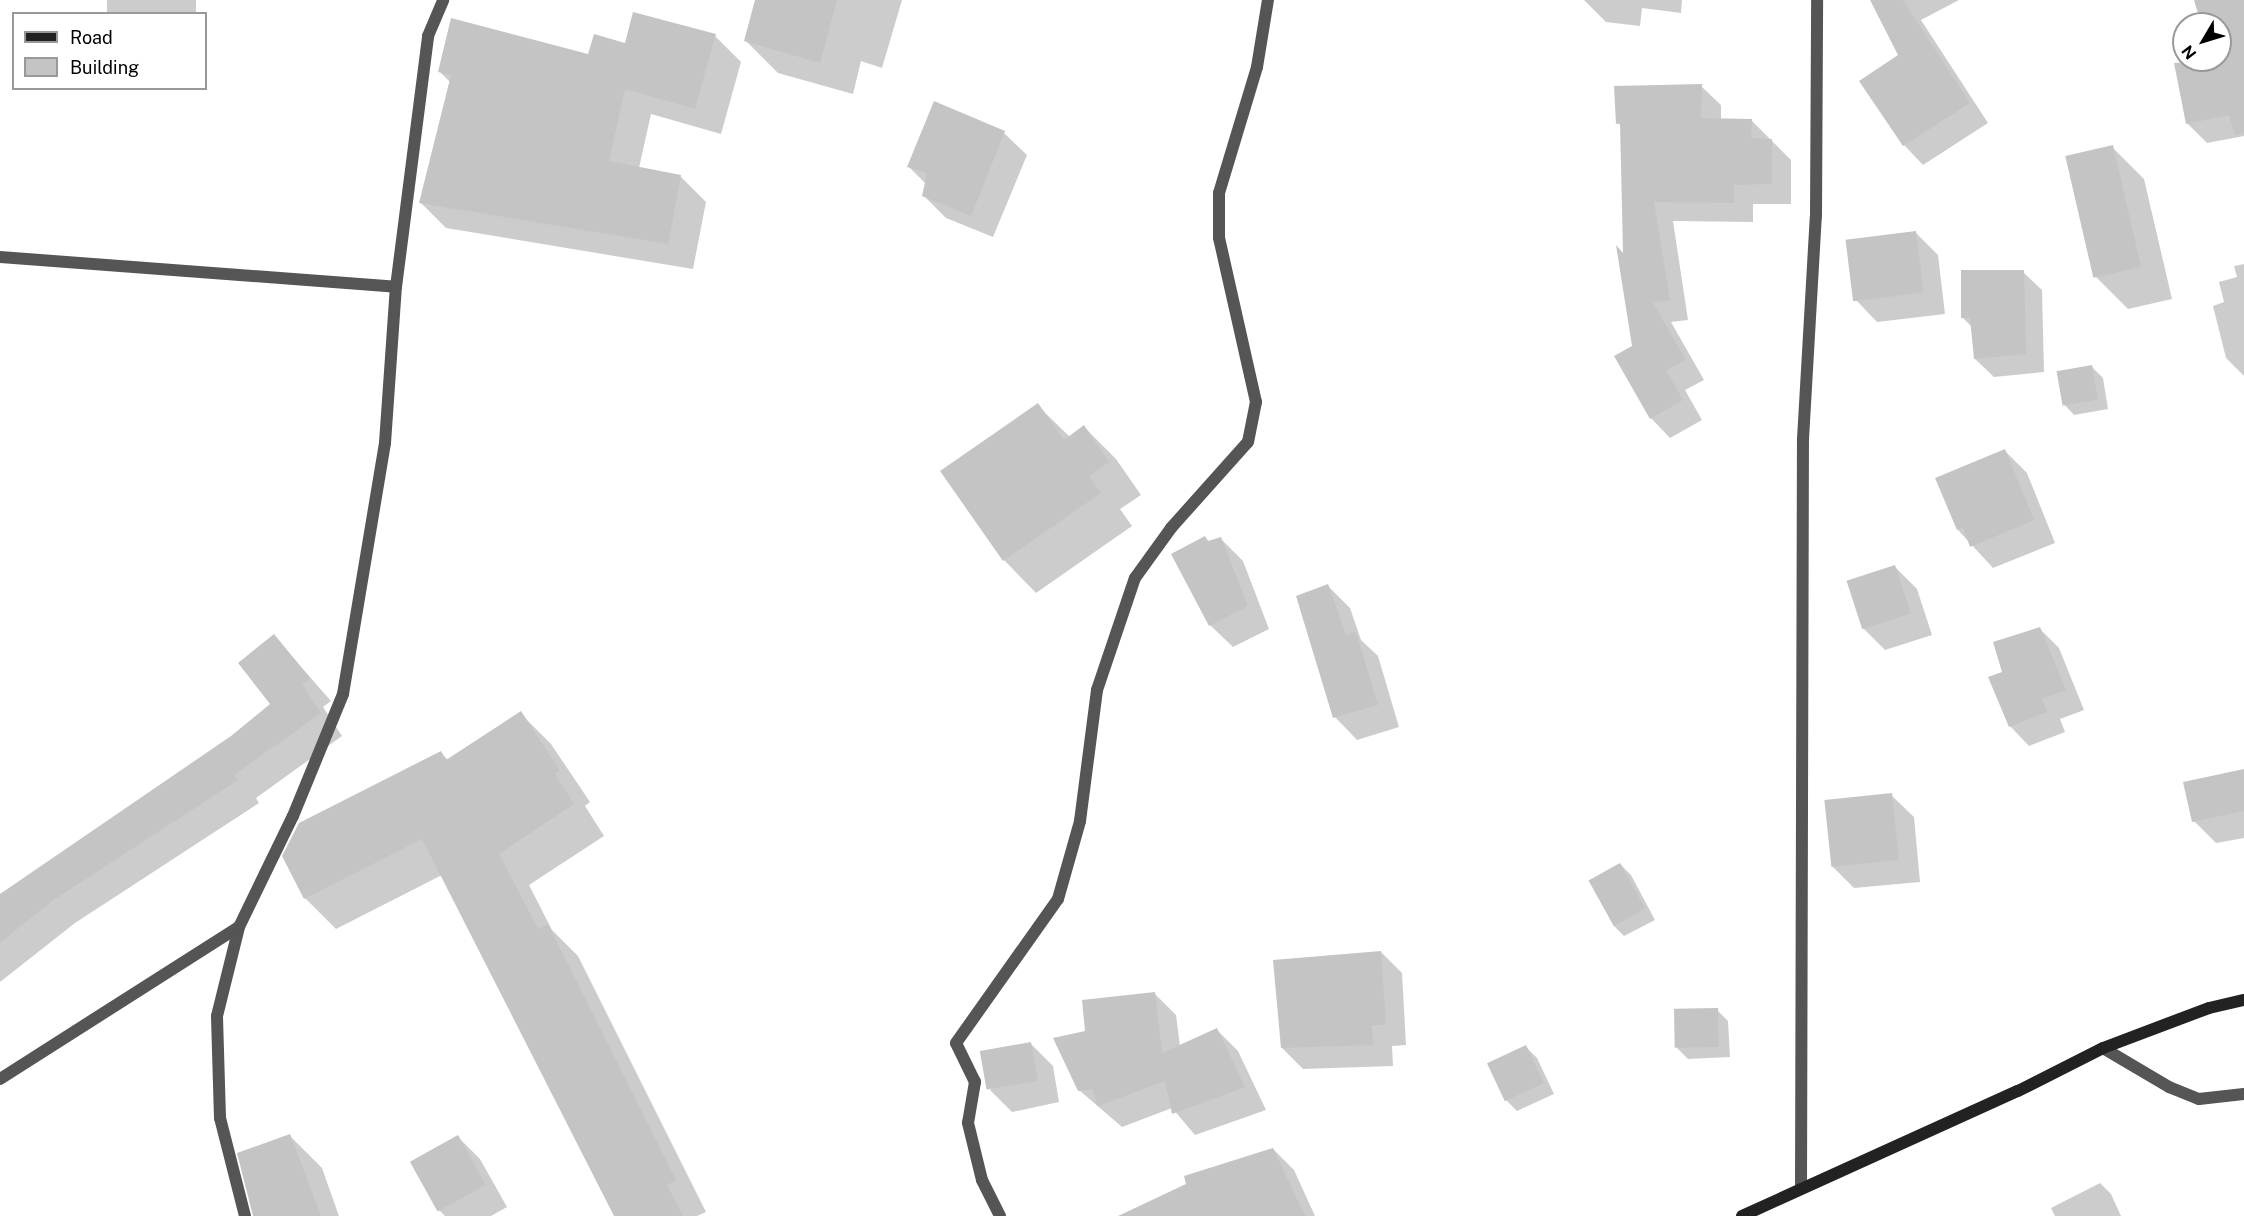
<!DOCTYPE html>
<html>
<head>
<meta charset="utf-8">
<style>
	body { margin:0 }
	#map { position:relative; width:2244px; height:1216px; overflow:hidden; background:#fff; font-family:"Public Sans",sans-serif }
	div>[style] { position:absolute }
	.shadow>* { inset:0; background:#0003; transform-origin:0 0 }
	.building>* { inset:0; background:#c4c4c4; transform-origin:0 0 }
	.street>* { height:12px; margin:-6px; padding:0 6px; transform-origin:6px; border-radius:6px; background:#555 }
	.secondary>* { height:12px; margin:-6px; padding:0 6px; transform-origin:6px; border-radius:6px; background:#222 }
	span { translate:-50% -50%; white-space:nowrap; text-align:center; line-height:1.15; -webkit-text-stroke:4.5px #fff; paint-order:stroke }
	.legend { position:absolute; left:12px; top:12px; width:195px; height:78px; box-sizing:border-box; background:#fff; border:2px solid #999; margin:0; padding:8px 10px; list-style:none; font-size:18px; color:#000 }
	.legend li { display:flex; align-items:center; gap:12px; height:30px }
	.legend b { width:30px; border:2px solid #999 }
	.north { position:absolute; left:2172px; top:12px; width:60px; height:60px; box-sizing:border-box; background:#fff; border:2px solid #999; border-radius:50%; rotate:232deg; font-size:16px; font-weight:700; line-height:24px; text-align:center; color:#000 }
	.north::after { content:''; display:block; margin:auto; width:21px; height:27px; background:#000; clip-path:polygon(50% 0,100% 100%,50% 72%,0 100%) }
</style>
</head>
<body>
<div id="map">
	<div class="shadow">
		<i style="left:107px;top:0;width:89px;height:14px"></i>
		<i style="clip-path:polygon(757px 0,902px 0,882px 68px,861px 61px,853px 94px,778px 73px,746px 41px)"></i>
		<i style="clip-path:polygon(1584px 0,1682px 0,1681px 13px,1642px 8px,1640px 26px,1606px 22px)"></i>
		<i style="clip-path:polygon(1871px 0,1959px 0,1921px 20px,1988px 123px,1923px 165px,1904px 145px,1861px 81px,1900px 56px)"></i>
		<i style="clip-path:polygon(2196px 0,2244px 0,2244px 136px,2207px 143px,2187px 123px,2176px 64px,2220px 60px,2220px 24px,2203px 24px)"></i>
		<i style="clip-path:polygon(715px 36px,741px 62px,721px 134px,651px 114px,639px 168px,680px 176px,706px 202px,693px 269px,446px 228px,420px 202px,450px 82px,439px 71px,589px 56px,626px 45px)"></i>
		<i style="clip-path:polygon(1701px 86px,1721px 105px,1721px 120px,1751px 120px,1791px 160px,1791px 204px,1753px 204px,1753px 222px,1673px 221px,1688px 320px,1671px 322px,1704px 380px,1685px 390px,1702px 420px,1670px 438px,1651px 418px,1633px 347px,1625px 257px,1622px 127px,1618px 123px)"></i>
		<i style="clip-path:polygon(1004px 133px,1027px 155px,993px 237px,946px 218px,923px 195px,926px 184px,909px 167px)"></i>
		<i style="clip-path:polygon(2112px 147px,2144px 179px,2172px 299px,2128px 309px,2096px 277px)"></i>
		<i style="clip-path:polygon(1916px 233px,1938px 255px,1945px 314px,1877px 322px,1855px 299px)"></i>
		<i style="clip-path:polygon(2244px 264px,2244px 376px,2226px 358px,2213px 306px,2224px 302px,2219px 282px,2237px 277px,2234px 266px)"></i>
		<i style="clip-path:polygon(2023px 272px,2042px 290px,2044px 372px,1994px 377px,1975px 359px,1972px 327px,1963px 318px)"></i>
		<i style="clip-path:polygon(2092px 367px,2103px 378px,2108px 409px,2074px 415px,2063px 403px)"></i>
		<i style="clip-path:polygon(1037px 405px,1070px 437px,1084px 427px,1116px 459px,1141px 495px,1120px 509px,1132px 526px,1036px 593px,1004px 560px,942px 471px)"></i>
		<i style="clip-path:polygon(2005px 451px,2027px 473px,2055px 543px,1993px 568px,1958px 530px)"></i>
		<i style="clip-path:polygon(1205px 538px,1210px 543px,1220px 538px,1243px 561px,1269px 629px,1233px 647px,1210px 625px)"></i>
		<i style="clip-path:polygon(1894px 566px,1917px 589px,1932px 635px,1885px 650px,1863px 628px)"></i>
		<i style="clip-path:polygon(1328px 586px,1350px 608px,1361px 640px,1378px 656px,1399px 727px,1357px 740px,1335px 717px)"></i>
		<i style="clip-path:polygon(2040px 629px,2059px 648px,2084px 710px,2060px 719px,2065px 732px,2029px 746px,2010px 726px,2004px 673px)"></i>
		<i style="clip-path:polygon(274px 636px,331px 701px,323px 707px,342px 736px,256px 798px,259px 803px,75px 923px,0 982px,0 896px,232px 737px,272px 705px)"></i>
		<i style="clip-path:polygon(520px 713px,551px 744px,590px 802px,585px 806px,604px 836px,529px 885px,552px 930px,578px 956px,706px 1212px,697px 1216px,616px 1216px,442px 875px,336px 929px,305px 898px,441px 753px,448px 760px)"></i>
		<i style="clip-path:polygon(2244px 771px,2244px 838px,2216px 843px,2194px 821px)"></i>
		<i style="clip-path:polygon(1891px 795px,1914px 817px,1920px 882px,1854px 888px,1832px 866px)"></i>
		<i style="clip-path:polygon(1620px 864px,1631px 875px,1655px 920px,1624px 936px,1613px 925px)"></i>
		<i style="clip-path:polygon(1381px 952px,1402px 973px,1406px 1045px,1392px 1046px,1393px 1066px,1303px 1069px,1282px 1048px)"></i>
		<i style="clip-path:polygon(1154px 993px,1176px 1015px,1180px 1046px,1216px 1029px,1238px 1051px,1266px 1110px,1195px 1135px,1172px 1108px,1122px 1127px,1079px 1090px,1087px 1032px)"></i>
		<i style="clip-path:polygon(1717px 1010px,1728px 1021px,1730px 1057px,1688px 1059px,1677px 1048px)"></i>
		<i style="clip-path:polygon(1031px 1044px,1053px 1066px,1059px 1102px,1012px 1112px,990px 1090px)"></i>
		<i style="clip-path:polygon(1526px 1047px,1537px 1058px,1554px 1094px,1517px 1111px,1506px 1100px)"></i>
		<i style="clip-path:polygon(290px 1136px,322px 1168px,339px 1216px,254px 1216px)"></i>
		<i style="clip-path:polygon(458px 1137px,480px 1159px,507px 1207px,491px 1216px,445px 1216px,439px 1210px)"></i>
		<i style="clip-path:polygon(1273px 1149px,1294px 1170px,1315px 1216px,1138px 1216px,1188px 1185px)"></i>
		<i style="clip-path:polygon(2100px 1183px,2111px 1194px,2121px 1216px,2055px 1216px,2051px 1208px)"></i>
	</div>
	<div class="building">
		<i style="clip-path:polygon(755px 0,837px 0,820px 63px,744px 41px)"></i>
		<i style="clip-path:polygon(1870px 0,1903px 0,1970px 103px,1903px 146px,1859px 81px,1898px 55px)"></i>
		<i style="clip-path:polygon(2194px 0,2244px 0,2244px 133px,2235px 135px,2229px 115px,2186px 124px,2174px 63px,2220px 60px,2220px 24px,2201px 24px)"></i>
		<i style="clip-path:polygon(633px 12px,716px 34px,695px 109px,625px 89px,609px 161px,681px 175px,668px 244px,419px 203px,451px 75px,438px 72px,451px 18px,588px 54px,594px 34px,625px 43px)"></i>
		<i style="clip-path:polygon(1702px 84px,1701px 118px,1752px 119px,1751px 138px,1772px 139px,1772px 184px,1734px 185px,1734px 203px,1654px 202px,1670px 300px,1653px 303px,1686px 360px,1666px 370px,1683px 400px,1650px 419px,1614px 356px,1632px 346px,1616px 245px,1623px 253px,1620px 123px,1616px 124px,1614px 86px)"></i>
		<i style="clip-path:polygon(934px 101px,1005px 131px,971px 216px,922px 196px,927px 173px,907px 167px)"></i>
		<i style="left:2113px;top:145px;width:125px;height:49px;rotate:77deg"></i>
		<i style="left:1916px;top:231px;width:62px;height:71px;rotate:83deg"></i>
		<i style="clip-path:polygon(1961px 270px,2024px 270px,2026px 354px,1974px 359px,1970px 318px,1961px 318px)"></i>
		<i style="left:2092px;top:365px;width:35px;height:36px;rotate:80deg"></i>
		<i style="clip-path:polygon(1038px 403px,1064px 440px,1084px 425px,1109px 462px,1089px 476px,1101px 493px,1003px 561px,940px 471px)"></i>
		<i style="clip-path:polygon(2005px 449px,2034px 520px,1970px 547px,1963px 528px,1957px 530px,1935px 478px)"></i>
		<i style="clip-path:polygon(1205px 536px,1208px 541px,1221px 537px,1248px 606px,1209px 626px,1171px 554px)"></i>
		<i style="left:1895px;top:565px;width:51px;height:51px;rotate:72deg"></i>
		<i style="clip-path:polygon(1328px 584px,1346px 635px,1356px 632px,1378px 705px,1333px 718px,1296px 596px)"></i>
		<i style="clip-path:polygon(2040px 627px,2066px 690px,2042px 699px,2047px 712px,2009px 727px,1988px 677px,2002px 672px,1993px 642px)"></i>
		<i style="clip-path:polygon(274px 634px,310px 678px,302px 684px,321px 713px,234px 775px,238px 780px,52px 901px,0 943px,0 894px,231px 736px,270px 704px,238px 663px)"></i>
		<i style="clip-path:polygon(521px 711px,560px 771px,555px 774px,574px 804px,499px 854px,538px 929px,548px 924px,676px 1180px,667px 1185px,683px 1216px,614px 1216px,422px 839px,304px 899px,282px 856px,299px 823px,441px 751px,446px 760px)"></i>
		<i style="clip-path:polygon(2244px 769px,2244px 811px,2192px 822px,2183px 782px)"></i>
		<i style="left:1892px;top:793px;width:67px;height:68px;rotate:84deg"></i>
		<i style="left:1620px;top:863px;width:52px;height:36px;rotate:61deg"></i>
		<i style="clip-path:polygon(1381px 951px,1386px 1025px,1372px 1025px,1373px 1045px,1281px 1048px,1273px 960px)"></i>
		<i style="clip-path:polygon(1155px 992px,1162px 1053px,1217px 1028px,1245px 1087px,1172px 1114px,1164px 1076px,1165px 1081px,1098px 1106px,1092px 1089px,1078px 1091px,1053px 1038px,1085px 1031px,1082px 1000px)"></i>
		<i style="left:1718px;top:1008px;width:39px;height:44px;rotate:89deg"></i>
		<i style="left:1031px;top:1042px;width:39px;height:52px;rotate:80deg"></i>
		<i style="left:1526px;top:1045px;width:42px;height:43px;rotate:65deg"></i>
		<i style="clip-path:polygon(290px 1134px,321px 1216px,253px 1216px,237px 1153px)"></i>
		<i style="left:458px;top:1135px;width:57px;height:55px;rotate:61deg"></i>
		<i style="clip-path:polygon(1273px 1148px,1305px 1216px,1118px 1216px,1186px 1184px,1184px 1176px)"></i>
	</div>
	<div class="street">
		<i style="left:0;top:257px;width:397px;rotate:4.3deg"></i>
		<i style="left:2103px;top:1048px;width:77px;rotate:30.6deg"></i>
		<i style="left:2169px;top:1087px;width:32px;rotate:22deg"></i>
		<i style="left:2199px;top:1099px;width:45px;rotate:-6.3deg"></i>
		<i style="left:0;top:1079px;width:283px;rotate:-32.5deg"></i>
		<i style="left:1801px;top:1188px;width:749px;rotate:-89.85deg"></i>
		<i style="left:1803px;top:439px;width:223px;rotate:-86.7deg"></i>
		<i style="left:1816px;top:216px;width:216px;rotate:-89.7deg"></i>
		<i style="left:245px;top:1216px;width:101px;rotate:-104.3deg"></i>
		<i style="left:220px;top:1118px;width:102px;rotate:-91.7deg"></i>
		<i style="left:217px;top:1016px;width:92px;rotate:-76.1deg"></i>
		<i style="left:239px;top:927px;width:123px;rotate:-64.1deg"></i>
		<i style="left:293px;top:816px;width:132px;rotate:-67.7deg"></i>
		<i style="left:343px;top:694px;width:254px;rotate:-80.5deg"></i>
		<i style="left:385px;top:443px;width:156px;rotate:-86deg"></i>
		<i style="left:396px;top:287px;width:253px;rotate:-82.7deg"></i>
		<i style="left:428px;top:36px;width:39px;rotate:-67deg"></i>
		<i style="left:1000px;top:1216px;width:40px;rotate:-116.6deg"></i>
		<i style="left:982px;top:1180px;width:59px;rotate:-103.8deg"></i>
		<i style="left:968px;top:1123px;width:42px;rotate:-80.3deg"></i>
		<i style="left:975px;top:1082px;width:43px;rotate:-116deg"></i>
		<i style="left:956px;top:1043px;width:176px;rotate:-54.7deg"></i>
		<i style="left:1058px;top:899px;width:81px;rotate:-74.2deg"></i>
		<i style="left:1080px;top:821px;width:132px;rotate:-82.6deg"></i>
		<i style="left:1097px;top:690px;width:118px;rotate:-71.3deg"></i>
		<i style="left:1135px;top:578px;width:62px;rotate:-54.2deg"></i>
		<i style="left:1171px;top:528px;width:115px;rotate:-48.2deg"></i>
		<i style="left:1248px;top:442px;width:41px;rotate:-78.7deg"></i>
		<i style="left:1256px;top:402px;width:168px;rotate:-102.7deg"></i>
		<i style="left:1219px;top:238px;width:45px;rotate:-90deg"></i>
		<i style="left:1219px;top:193px;width:132px;rotate:-73.2deg"></i>
		<i style="left:1257px;top:67px;width:68px;rotate:-80.7deg"></i>
	</div>
	<div class="secondary">
		<i style="left:1742px;top:1216px;width:303px;rotate:-24.4deg"></i>
		<i style="left:2018px;top:1091px;width:95px;rotate:-26.8deg"></i>
		<i style="left:2103px;top:1048px;width:113px;rotate:-20.7deg"></i>
		<i style="left:2209px;top:1008px;width:36px;rotate:-13deg"></i>
	</div>
	<ul class="legend">
	<li><b style="height:8px;background:#222"></b>Road</li>
	<li><b style="height:16px;background:#c4c4c4"></b>Building</li>
	</ul>
	<div class="north">N</div>
</div>
</body>
</html>
